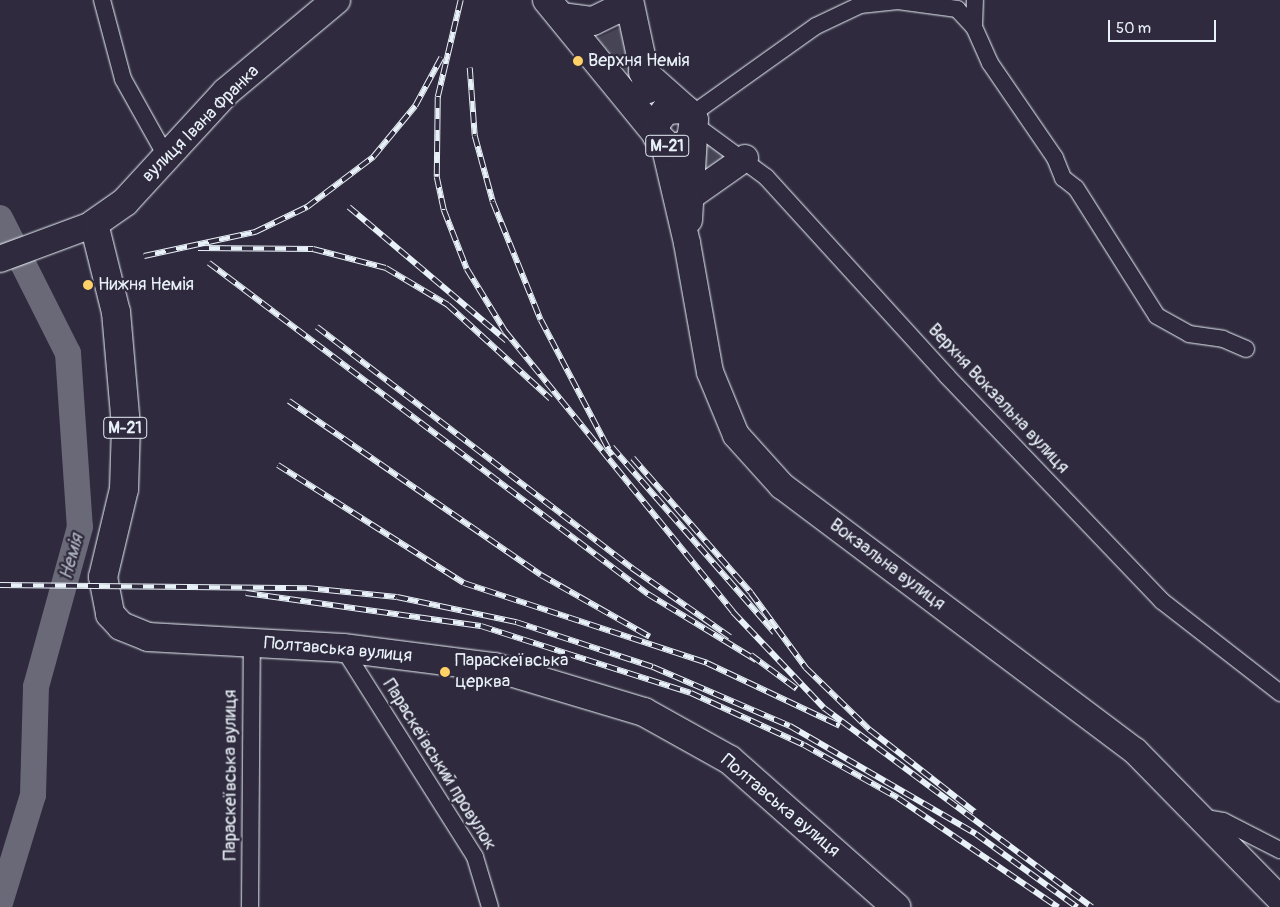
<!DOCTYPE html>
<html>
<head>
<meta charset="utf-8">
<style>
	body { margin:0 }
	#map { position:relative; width:1280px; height:907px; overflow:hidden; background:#2f2a3d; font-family:Pangolin,sans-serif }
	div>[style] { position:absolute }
	.green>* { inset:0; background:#464455 }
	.river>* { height:26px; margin:-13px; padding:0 13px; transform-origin:13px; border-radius:13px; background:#696978 }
	.roads { filter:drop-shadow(0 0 1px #e8f1f8) drop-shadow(0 0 1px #e8f1f8) }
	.minor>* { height:16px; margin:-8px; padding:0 8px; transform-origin:8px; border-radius:8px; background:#2f2a3d }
	.primary>* { height:26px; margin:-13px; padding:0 13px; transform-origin:13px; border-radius:13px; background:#2f2a3d }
	.trunk>* { height:28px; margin:-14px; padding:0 14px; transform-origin:14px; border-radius:14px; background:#2f2a3d }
	.rail>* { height:5.5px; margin-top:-2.75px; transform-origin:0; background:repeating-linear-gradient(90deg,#2f2a3d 0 11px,#e8f1f8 0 22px); box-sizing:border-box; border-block:1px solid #e8f1f8 }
	.dots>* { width:14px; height:14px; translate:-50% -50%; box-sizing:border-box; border:2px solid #2f2a3d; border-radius:50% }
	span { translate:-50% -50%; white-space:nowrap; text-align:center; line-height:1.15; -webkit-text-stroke:4.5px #2f2a3d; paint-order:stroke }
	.shield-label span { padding:1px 4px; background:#2f2a3d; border:1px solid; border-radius:4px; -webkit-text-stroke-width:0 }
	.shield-label { font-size:16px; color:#e8f1f8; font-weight:700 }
	.poi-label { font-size:18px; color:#e8f1f8 }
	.left { translate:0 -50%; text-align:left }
	.street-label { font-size:18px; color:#e8f1f8 }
	.water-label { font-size:19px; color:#afb4be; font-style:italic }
	.scale { position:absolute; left:1108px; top:20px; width:108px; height:22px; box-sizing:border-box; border:2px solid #e8f1f8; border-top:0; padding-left:6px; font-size:15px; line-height:18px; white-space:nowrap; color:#e8f1f8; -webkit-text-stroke:4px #2f2a3d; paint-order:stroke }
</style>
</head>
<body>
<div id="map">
	<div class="green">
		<i style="clip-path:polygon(623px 26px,640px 86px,597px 38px)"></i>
		<i style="clip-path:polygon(703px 141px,730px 157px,699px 177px)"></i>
	</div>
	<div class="river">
		<i style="left:0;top:218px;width:151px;rotate:63.3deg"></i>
		<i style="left:68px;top:353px;width:174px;rotate:86.1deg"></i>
		<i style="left:80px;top:527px;width:166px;rotate:105.4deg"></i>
		<i style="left:36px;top:687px;width:108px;rotate:91.6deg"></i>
		<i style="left:33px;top:795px;width:113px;rotate:107deg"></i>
	</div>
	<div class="roads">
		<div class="minor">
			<i style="left:102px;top:0;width:82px;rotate:75.1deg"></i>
			<i style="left:123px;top:79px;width:88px;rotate:60.8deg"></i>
			<i style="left:974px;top:27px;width:27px;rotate:-88deg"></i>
			<i style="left:691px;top:115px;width:153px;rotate:-35.5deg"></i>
			<i style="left:816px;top:26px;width:49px;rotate:-25.5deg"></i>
			<i style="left:860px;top:5px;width:38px;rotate:-6deg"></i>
			<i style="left:898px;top:1px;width:60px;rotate:7.7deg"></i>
			<i style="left:957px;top:9px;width:25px;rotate:47deg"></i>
			<i style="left:974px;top:27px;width:39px;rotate:66deg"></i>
			<i style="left:990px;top:63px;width:115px;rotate:55.6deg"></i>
			<i style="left:1055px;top:158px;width:22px;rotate:68deg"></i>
			<i style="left:1063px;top:178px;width:16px;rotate:38deg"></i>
			<i style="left:1076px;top:188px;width:151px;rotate:57.7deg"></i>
			<i style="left:1157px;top:316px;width:37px;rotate:29deg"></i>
			<i style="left:1189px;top:334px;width:34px;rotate:8deg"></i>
			<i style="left:1223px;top:339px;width:25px;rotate:23deg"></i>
			<i style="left:695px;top:125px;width:88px;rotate:36.2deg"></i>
			<i style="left:766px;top:177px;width:269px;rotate:47.7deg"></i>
			<i style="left:947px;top:376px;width:311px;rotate:46.3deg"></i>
			<i style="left:1162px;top:601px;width:150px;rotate:37.9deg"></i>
			<i style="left:343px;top:648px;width:247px;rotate:57.7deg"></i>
			<i style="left:475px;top:857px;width:52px;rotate:73.3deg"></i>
			<i style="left:1200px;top:817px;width:23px;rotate:10deg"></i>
			<i style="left:1223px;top:821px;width:64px;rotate:27deg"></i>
			<i style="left:250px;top:907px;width:265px;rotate:-89.6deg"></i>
		</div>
		<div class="primary">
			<i style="left:664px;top:144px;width:102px;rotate:76.9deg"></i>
			<i style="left:687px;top:243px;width:131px;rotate:79.9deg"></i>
			<i style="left:710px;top:372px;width:68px;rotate:67.6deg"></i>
			<i style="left:736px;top:435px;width:69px;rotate:48deg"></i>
			<i style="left:782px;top:486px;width:441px;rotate:36.9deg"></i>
			<i style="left:1135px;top:751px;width:207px;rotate:45.6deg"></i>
			<i style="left:691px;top:196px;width:66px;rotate:-35.1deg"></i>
			<i style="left:689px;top:220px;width:85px;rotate:-86.6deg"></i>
			<i style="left:0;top:259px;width:100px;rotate:-20.4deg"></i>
		</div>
		<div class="trunk">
			<i style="left:336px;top:0;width:143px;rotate:140.1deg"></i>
			<i style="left:226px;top:92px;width:149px;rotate:132.6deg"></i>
			<i style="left:125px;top:202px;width:38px;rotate:145deg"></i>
			<i style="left:94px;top:224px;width:91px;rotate:76deg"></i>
			<i style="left:116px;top:312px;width:114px;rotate:85deg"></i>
			<i style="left:126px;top:426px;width:63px;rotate:91.8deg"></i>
			<i style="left:124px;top:489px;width:90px;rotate:103.4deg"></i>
			<i style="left:103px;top:577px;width:38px;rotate:79deg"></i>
			<i style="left:110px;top:614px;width:16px;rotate:47deg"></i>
			<i style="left:121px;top:626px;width:29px;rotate:22deg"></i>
			<i style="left:148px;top:637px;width:195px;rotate:3.2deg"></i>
			<i style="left:343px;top:648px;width:152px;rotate:7.2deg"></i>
			<i style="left:494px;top:667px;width:157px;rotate:16.7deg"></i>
			<i style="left:644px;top:712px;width:98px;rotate:29.2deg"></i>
			<i style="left:730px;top:760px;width:222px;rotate:41.5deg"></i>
			<i style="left:547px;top:0;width:172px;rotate:50.7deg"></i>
			<i style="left:629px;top:0;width:91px;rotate:77.9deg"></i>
			<i style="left:563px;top:17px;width:30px;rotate:8deg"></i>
			<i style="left:593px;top:21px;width:25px;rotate:-26deg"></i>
			<i style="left:616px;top:10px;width:12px;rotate:-59deg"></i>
			<i style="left:643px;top:72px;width:59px;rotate:41.6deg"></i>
			<i style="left:687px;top:111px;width:11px;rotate:52deg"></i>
			<i style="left:694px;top:120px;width:20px;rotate:99deg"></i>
			<i style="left:691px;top:140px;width:12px;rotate:145deg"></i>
			<i style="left:681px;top:147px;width:12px;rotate:180deg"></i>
			<i style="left:669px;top:147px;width:16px;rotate:-137deg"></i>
			<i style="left:657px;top:136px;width:12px;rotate:-99deg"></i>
			<i style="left:655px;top:124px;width:18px;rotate:-52deg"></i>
			<i style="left:666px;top:110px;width:17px;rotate:-3deg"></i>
		</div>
	</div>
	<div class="rail">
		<i style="left:461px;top:0;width:100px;rotate:103.3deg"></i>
		<i style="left:438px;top:97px;width:80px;rotate:90.7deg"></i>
		<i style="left:437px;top:177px;width:34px;rotate:78deg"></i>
		<i style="left:444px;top:210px;width:63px;rotate:68.7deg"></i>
		<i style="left:467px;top:269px;width:73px;rotate:58.5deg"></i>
		<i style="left:505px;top:331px;width:362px;rotate:50.9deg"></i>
		<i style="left:733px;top:612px;width:132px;rotate:46.5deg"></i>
		<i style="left:824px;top:708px;width:334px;rotate:36.6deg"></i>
		<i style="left:470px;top:68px;width:68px;rotate:85.8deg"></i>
		<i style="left:475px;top:136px;width:68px;rotate:74.7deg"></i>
		<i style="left:493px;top:202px;width:127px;rotate:67.9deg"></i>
		<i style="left:541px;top:320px;width:153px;rotate:62.3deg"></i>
		<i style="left:349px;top:207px;width:207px;rotate:40.3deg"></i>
		<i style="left:198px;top:248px;width:115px;rotate:0.5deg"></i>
		<i style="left:313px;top:249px;width:75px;rotate:14.6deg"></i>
		<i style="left:386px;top:268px;width:72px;rotate:30.8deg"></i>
		<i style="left:448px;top:305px;width:139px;rotate:42.4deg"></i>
		<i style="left:144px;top:256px;width:114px;rotate:-12.2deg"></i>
		<i style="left:255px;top:232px;width:58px;rotate:-25.7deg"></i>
		<i style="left:307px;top:207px;width:83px;rotate:-37.1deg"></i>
		<i style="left:373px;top:157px;width:66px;rotate:-50.5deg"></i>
		<i style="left:415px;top:106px;width:55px;rotate:-61.6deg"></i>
		<i style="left:209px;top:263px;width:550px;rotate:37.02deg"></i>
		<i style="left:648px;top:594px;width:127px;rotate:31.4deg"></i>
		<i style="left:317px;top:327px;width:397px;rotate:37.4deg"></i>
		<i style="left:632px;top:568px;width:120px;rotate:35.1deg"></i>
		<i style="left:289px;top:401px;width:306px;rotate:34.6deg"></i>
		<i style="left:541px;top:575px;width:125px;rotate:29.6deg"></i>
		<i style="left:612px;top:447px;width:247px;rotate:48.8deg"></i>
		<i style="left:633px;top:458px;width:179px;rotate:48.8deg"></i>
		<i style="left:751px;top:593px;width:93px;rotate:53.7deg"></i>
		<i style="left:806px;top:668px;width:89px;rotate:44.1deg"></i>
		<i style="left:870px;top:730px;width:133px;rotate:38deg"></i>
		<i style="left:278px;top:465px;width:220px;rotate:32.4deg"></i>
		<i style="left:464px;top:583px;width:256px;rotate:18.2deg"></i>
		<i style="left:707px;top:663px;width:147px;rotate:25.3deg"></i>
		<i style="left:0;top:585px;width:307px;rotate:0.6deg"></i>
		<i style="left:307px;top:588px;width:90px;rotate:5.7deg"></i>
		<i style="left:397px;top:597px;width:122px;rotate:11.9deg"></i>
		<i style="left:516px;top:622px;width:144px;rotate:18.2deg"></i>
		<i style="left:653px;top:667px;width:149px;rotate:23.3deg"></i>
		<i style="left:790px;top:726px;width:215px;rotate:30.1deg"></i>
		<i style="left:976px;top:834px;width:125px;rotate:35.9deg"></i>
		<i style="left:246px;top:593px;width:237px;rotate:8deg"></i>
		<i style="left:481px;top:626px;width:220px;rotate:17.7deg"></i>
		<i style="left:691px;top:693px;width:124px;rotate:24.7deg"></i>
		<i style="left:804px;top:745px;width:108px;rotate:29.4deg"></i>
		<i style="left:898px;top:798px;width:194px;rotate:34.3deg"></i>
		<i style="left:751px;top:655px;width:57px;rotate:36.5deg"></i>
	</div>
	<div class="dots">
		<i style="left:578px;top:61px;background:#ffd166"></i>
		<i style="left:88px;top:285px;background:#ffd166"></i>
		<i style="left:445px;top:672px;background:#ffd166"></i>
	</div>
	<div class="shield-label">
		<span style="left:667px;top:146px">М-21</span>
		<span style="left:125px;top:428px">М-21</span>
	</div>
	<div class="poi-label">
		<span class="left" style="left:588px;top:61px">Верхня Немія</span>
		<span class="left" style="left:98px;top:285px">Нижня Немія</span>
		<span class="left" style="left:455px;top:672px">Параскеївська<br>церква</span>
	</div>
	<div class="street-label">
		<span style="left:201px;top:124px;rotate:-45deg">вулиця Івана Франка</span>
		<span style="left:998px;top:399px;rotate:47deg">Верхня Вокзальна вулиця</span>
		<span style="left:887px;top:565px;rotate:37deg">Вокзальна вулиця</span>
		<span style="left:338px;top:650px;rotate:5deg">Полтавська вулиця</span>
		<span style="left:439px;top:765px;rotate:58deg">Параскеївський провулок</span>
		<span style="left:231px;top:775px;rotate:-90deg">Параскеївська вулиця</span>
		<span style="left:780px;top:806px;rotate:40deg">Полтавська вулиця</span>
	</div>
	<div class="water-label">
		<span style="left:72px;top:557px;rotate:-75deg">Немія</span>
	</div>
	<div class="scale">50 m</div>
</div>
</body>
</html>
